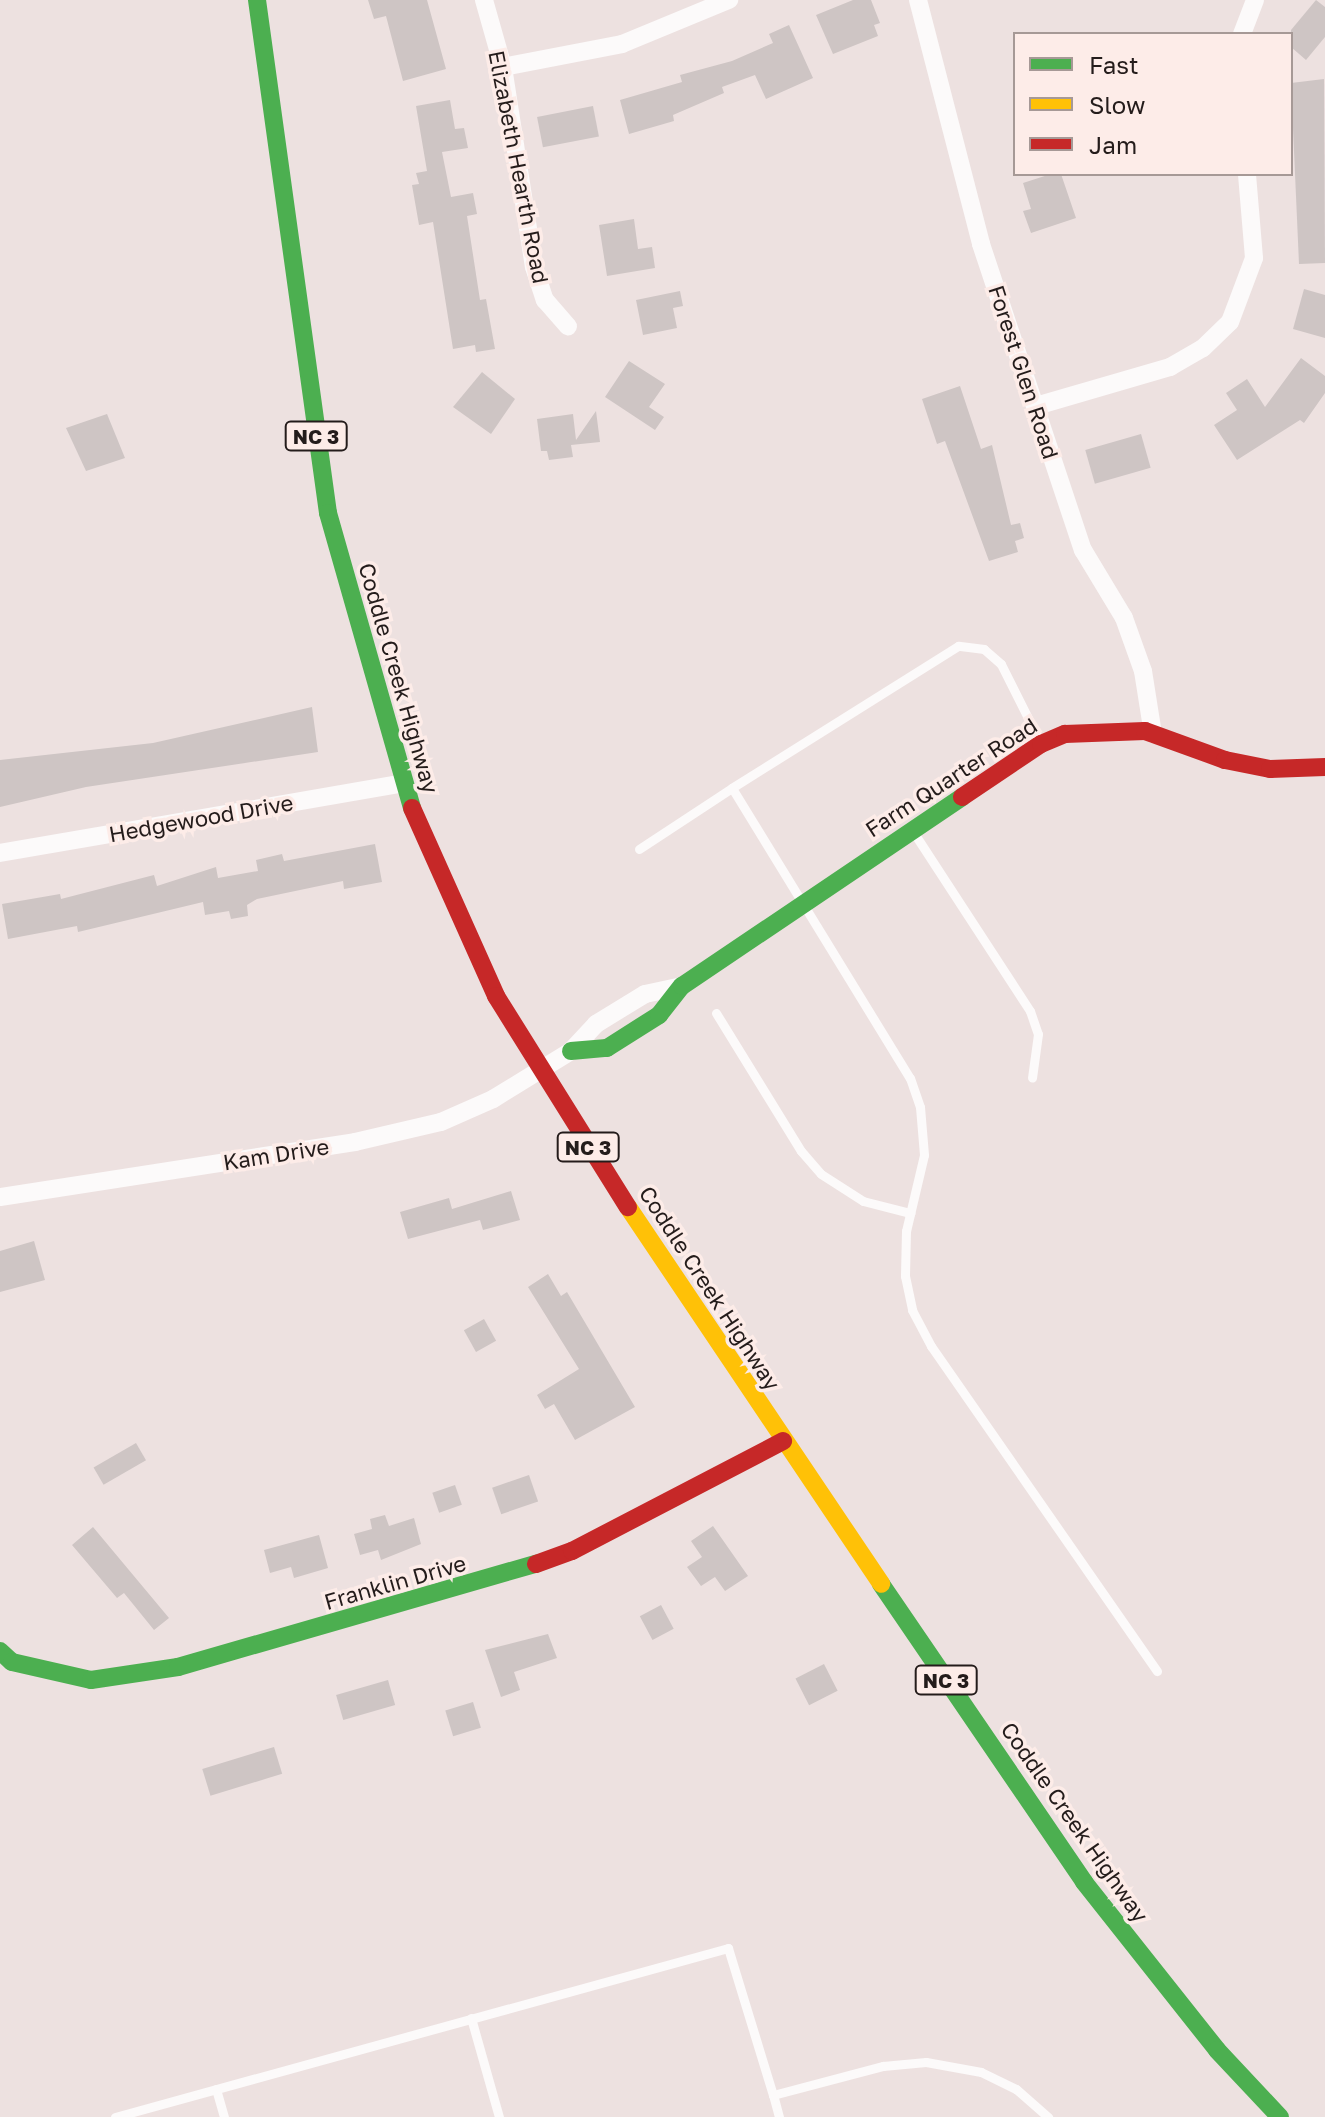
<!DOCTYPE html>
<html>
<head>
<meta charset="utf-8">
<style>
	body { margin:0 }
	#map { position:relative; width:1325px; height:2117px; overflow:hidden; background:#ede1e0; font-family:"Golos Text",sans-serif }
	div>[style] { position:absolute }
	.building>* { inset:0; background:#cec5c4; transform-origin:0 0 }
	.lane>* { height:9px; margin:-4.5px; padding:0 4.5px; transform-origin:4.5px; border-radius:4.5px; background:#fcfafa }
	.street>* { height:18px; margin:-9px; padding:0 9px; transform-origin:9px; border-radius:9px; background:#fcfafa }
	.fast>* { height:18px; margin:-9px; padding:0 9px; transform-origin:9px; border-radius:9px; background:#4caf50 }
	.slow>* { height:18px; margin:-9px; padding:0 9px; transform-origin:9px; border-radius:9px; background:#ffc107 }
	.jam>* { height:18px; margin:-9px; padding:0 9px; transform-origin:9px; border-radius:9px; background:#c62828 }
	span { translate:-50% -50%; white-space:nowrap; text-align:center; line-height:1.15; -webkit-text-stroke:7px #fdece8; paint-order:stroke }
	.shield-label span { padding:2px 6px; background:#fdece8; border:2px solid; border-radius:6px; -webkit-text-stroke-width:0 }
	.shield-label { font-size:20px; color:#241c1b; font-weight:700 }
	.street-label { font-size:22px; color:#241c1b }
	.legend { position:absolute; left:1013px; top:32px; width:280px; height:144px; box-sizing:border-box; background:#fdece8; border:2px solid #a69996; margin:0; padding:10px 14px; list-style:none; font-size:24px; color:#241c1b }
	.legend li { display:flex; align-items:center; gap:16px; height:40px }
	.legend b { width:40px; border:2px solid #a69996 }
</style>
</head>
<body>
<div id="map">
	<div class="building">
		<i style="clip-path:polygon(368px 0,427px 0,446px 69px,403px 81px,386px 16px,374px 19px)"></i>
		<i style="clip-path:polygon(853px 0,871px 0,880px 23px,874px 25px,878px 36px,833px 54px,816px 15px)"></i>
		<i style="clip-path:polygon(1316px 0,1325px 7px,1325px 37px,1306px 60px,1291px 47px,1291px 30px)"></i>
		<i style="clip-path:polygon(789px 25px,813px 78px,766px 99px,755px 75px,722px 87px,724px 93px,673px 115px,674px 121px,629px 134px,620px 100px,682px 82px,680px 75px,732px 61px,773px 43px,769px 34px)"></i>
		<i style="clip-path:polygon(1324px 79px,1325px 263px,1299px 264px,1291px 83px)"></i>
		<i style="clip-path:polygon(450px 100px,455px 129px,464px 128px,468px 148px,442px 152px,451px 197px,473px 193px,477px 214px,467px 216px,480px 300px,486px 299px,495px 349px,476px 352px,475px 345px,453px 349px,433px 222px,419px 225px,412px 185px,419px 184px,416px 173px,427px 171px,416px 106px)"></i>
		<i style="left:593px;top:106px;width:31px;height:57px;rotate:79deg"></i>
		<i style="clip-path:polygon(1051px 174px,1061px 174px,1076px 218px,1031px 233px,1023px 211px,1031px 209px,1023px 183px)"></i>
		<i style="clip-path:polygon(634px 219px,638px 249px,652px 247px,655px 268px,607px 276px,599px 225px)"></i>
		<i style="clip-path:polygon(1304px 289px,1325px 295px,1325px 338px,1293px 329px)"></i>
		<i style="clip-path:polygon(680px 291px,683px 306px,673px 308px,677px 328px,643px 335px,636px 300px)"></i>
		<i style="clip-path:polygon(1301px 358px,1325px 376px,1325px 393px,1304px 423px,1300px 420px,1237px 460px,1214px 425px,1237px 410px,1226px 393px,1247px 379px,1265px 407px)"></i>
		<i style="clip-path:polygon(629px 361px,665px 384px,649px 407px,664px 417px,655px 430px,605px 397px)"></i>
		<i style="clip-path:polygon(482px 372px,515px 399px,491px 434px,453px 407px)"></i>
		<i style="clip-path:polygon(960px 386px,981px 449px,992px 445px,1011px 525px,1020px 523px,1024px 538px,1015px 541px,1018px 552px,989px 561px,945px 441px,937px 444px,922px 399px)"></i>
		<i style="clip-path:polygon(596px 411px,600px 442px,571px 445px,573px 457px,549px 460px,547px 451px,541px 451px,537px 419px,573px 414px,576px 440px)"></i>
		<i style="clip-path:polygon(107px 414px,125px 458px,86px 471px,66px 428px)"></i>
		<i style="left:1141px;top:434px;width:35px;height:58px;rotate:74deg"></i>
		<i style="clip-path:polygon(312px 707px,318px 752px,86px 787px,0 807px,0 760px,153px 743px)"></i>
		<i style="clip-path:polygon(375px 844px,382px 882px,344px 889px,343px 881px,257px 899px,247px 905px,248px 916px,231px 919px,229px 911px,205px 915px,203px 902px,78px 932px,77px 926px,8px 939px,2px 904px,60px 894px,61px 899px,154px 875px,157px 886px,216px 867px,218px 878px,258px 871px,256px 860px,282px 854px,284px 861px)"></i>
		<i style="clip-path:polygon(511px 1191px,520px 1220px,483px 1230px,480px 1220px,408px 1239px,400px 1212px,449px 1198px,452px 1209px)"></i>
		<i style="clip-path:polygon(34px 1241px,45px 1280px,0 1292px,0 1251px)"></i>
		<i style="clip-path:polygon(548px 1274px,561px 1296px,567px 1292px,635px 1407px,575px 1440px,554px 1404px,545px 1409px,537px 1395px,579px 1369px,528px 1287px)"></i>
		<i style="left:484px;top:1319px;width:25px;height:23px;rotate:61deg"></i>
		<i style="left:136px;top:1443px;width:20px;height:49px;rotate:60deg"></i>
		<i style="left:529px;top:1475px;width:28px;height:39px;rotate:71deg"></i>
		<i style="left:455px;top:1485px;width:21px;height:24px;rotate:71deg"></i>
		<i style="clip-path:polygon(385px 1515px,389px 1526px,414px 1518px,421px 1544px,381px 1560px,378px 1550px,360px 1555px,354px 1534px,372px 1529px,370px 1519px)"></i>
		<i style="clip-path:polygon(713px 1526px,748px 1576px,725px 1591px,715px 1577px,701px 1586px,687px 1567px,702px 1557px,691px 1541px)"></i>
		<i style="clip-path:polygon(93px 1527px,169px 1618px,154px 1630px,124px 1593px,117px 1598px,72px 1545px)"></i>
		<i style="clip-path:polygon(319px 1535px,328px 1568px,294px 1578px,291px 1567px,270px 1573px,264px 1550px)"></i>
		<i style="left:661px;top:1605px;width:27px;height:24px;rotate:62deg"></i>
		<i style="clip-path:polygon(548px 1634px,557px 1658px,514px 1672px,520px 1690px,501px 1697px,485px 1650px)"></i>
		<i style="left:824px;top:1664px;width:30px;height:32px;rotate:63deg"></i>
		<i style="left:388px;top:1680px;width:26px;height:54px;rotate:74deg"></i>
		<i style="left:473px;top:1702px;width:27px;height:29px;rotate:73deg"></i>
		<i style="left:274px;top:1747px;width:28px;height:75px;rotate:73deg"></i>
	</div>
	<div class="lane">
		<i style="left:1040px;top:742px;width:87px;rotate:-116.6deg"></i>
		<i style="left:1001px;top:664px;width:23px;rotate:-139deg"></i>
		<i style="left:984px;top:649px;width:26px;rotate:-173deg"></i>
		<i style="left:958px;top:646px;width:267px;rotate:147.9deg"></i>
		<i style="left:732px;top:788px;width:340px;rotate:58.5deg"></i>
		<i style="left:910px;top:1078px;width:31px;rotate:71deg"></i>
		<i style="left:920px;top:1107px;width:48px;rotate:85.2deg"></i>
		<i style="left:924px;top:1155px;width:78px;rotate:103.3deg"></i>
		<i style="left:906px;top:1231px;width:45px;rotate:91.3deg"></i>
		<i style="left:905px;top:1276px;width:35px;rotate:78deg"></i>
		<i style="left:912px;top:1310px;width:41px;rotate:62.2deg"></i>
		<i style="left:931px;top:1346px;width:396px;rotate:55.2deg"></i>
		<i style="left:914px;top:833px;width:212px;rotate:56.9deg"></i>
		<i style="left:1030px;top:1011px;width:24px;rotate:71deg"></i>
		<i style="left:1038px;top:1034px;width:44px;rotate:97.8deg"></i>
		<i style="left:639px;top:849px;width:111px;rotate:-33.3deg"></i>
		<i style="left:716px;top:1013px;width:162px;rotate:58.4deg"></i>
		<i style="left:801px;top:1151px;width:30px;rotate:49deg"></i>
		<i style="left:821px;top:1174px;width:50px;rotate:32.7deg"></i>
		<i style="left:863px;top:1201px;width:49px;rotate:14.3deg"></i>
		<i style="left:471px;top:2018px;width:103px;rotate:74.2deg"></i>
		<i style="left:216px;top:2089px;width:29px;rotate:74deg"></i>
		<i style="left:115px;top:2117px;width:636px;rotate:-15.41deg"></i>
		<i style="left:728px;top:1948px;width:154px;rotate:73deg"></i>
		<i style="left:779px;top:2117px;width:23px;rotate:-105deg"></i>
		<i style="left:773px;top:2095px;width:114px;rotate:-14.8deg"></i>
		<i style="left:883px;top:2066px;width:43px;rotate:-5.3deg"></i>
		<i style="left:926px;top:2062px;width:56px;rotate:10.3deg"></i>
		<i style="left:981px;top:2072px;width:39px;rotate:26deg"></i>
		<i style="left:1016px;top:2089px;width:43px;rotate:41.2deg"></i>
	</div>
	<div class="street">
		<i style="left:484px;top:0;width:70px;rotate:74.2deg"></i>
		<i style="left:503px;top:67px;width:202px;rotate:81.2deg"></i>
		<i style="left:534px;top:267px;width:35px;rotate:72deg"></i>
		<i style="left:545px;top:300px;width:35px;rotate:49deg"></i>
		<i style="left:918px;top:0;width:252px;rotate:75.5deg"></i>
		<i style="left:981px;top:244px;width:323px;rotate:71.6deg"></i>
		<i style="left:1083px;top:550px;width:79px;rotate:58.9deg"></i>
		<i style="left:1124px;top:618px;width:56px;rotate:70.3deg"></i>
		<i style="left:1143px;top:671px;width:64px;rotate:81deg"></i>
		<i style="left:1242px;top:34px;width:36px;rotate:-69deg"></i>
		<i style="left:503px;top:67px;width:121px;rotate:-10.9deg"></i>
		<i style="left:622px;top:44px;width:116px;rotate:-22.4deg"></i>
		<i style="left:1036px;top:406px;width:140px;rotate:-16.2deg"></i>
		<i style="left:1170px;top:367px;width:38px;rotate:-30deg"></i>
		<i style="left:1203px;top:348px;width:37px;rotate:-44deg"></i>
		<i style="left:1230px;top:322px;width:68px;rotate:-69.4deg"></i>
		<i style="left:1254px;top:258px;width:84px;rotate:-94.8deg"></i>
		<i style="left:0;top:853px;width:407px;rotate:-9.8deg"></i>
		<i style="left:0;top:1197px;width:359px;rotate:-8.8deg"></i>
		<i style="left:355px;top:1142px;width:88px;rotate:-13.1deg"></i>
		<i style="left:441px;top:1122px;width:57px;rotate:-23.9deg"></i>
		<i style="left:493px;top:1099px;width:92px;rotate:-31.6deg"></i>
		<i style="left:571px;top:1051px;width:37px;rotate:-47deg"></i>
		<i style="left:596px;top:1024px;width:57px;rotate:-31.5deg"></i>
		<i style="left:645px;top:994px;width:38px;rotate:-12deg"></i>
	</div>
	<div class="fast">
		<i style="left:257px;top:0;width:518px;rotate:82.12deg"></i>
		<i style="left:328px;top:513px;width:307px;rotate:74.1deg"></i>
		<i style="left:571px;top:1051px;width:36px;rotate:-5deg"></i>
		<i style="left:607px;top:1048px;width:62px;rotate:-32.4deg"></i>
		<i style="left:659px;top:1015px;width:37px;rotate:-52deg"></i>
		<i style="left:682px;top:986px;width:338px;rotate:-34deg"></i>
		<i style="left:881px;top:1584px;width:361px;rotate:55.7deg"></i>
		<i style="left:1084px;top:1882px;width:214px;rotate:51.6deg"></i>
		<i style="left:1217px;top:2050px;width:92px;rotate:46.8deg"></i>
		<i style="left:0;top:1651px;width:16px;rotate:43deg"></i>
		<i style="left:12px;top:1662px;width:81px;rotate:12.8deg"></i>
		<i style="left:91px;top:1680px;width:88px;rotate:-8.5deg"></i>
		<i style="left:178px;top:1667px;width:373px;rotate:-16.1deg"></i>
	</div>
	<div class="slow">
		<i style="left:628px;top:1207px;width:454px;rotate:56.1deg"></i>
	</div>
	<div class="jam">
		<i style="left:962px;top:797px;width:95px;rotate:-33.9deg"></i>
		<i style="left:1041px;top:744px;width:26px;rotate:-23deg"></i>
		<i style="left:1065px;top:734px;width:80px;rotate:-2.1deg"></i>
		<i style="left:1145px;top:731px;width:85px;rotate:19.9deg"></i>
		<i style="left:1225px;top:760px;width:46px;rotate:11.3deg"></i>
		<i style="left:1270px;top:769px;width:55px;rotate:-2.1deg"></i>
		<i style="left:412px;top:808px;width:206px;rotate:65.9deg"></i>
		<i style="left:496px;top:996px;width:249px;rotate:58deg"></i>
		<i style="left:536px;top:1564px;width:38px;rotate:-20deg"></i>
		<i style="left:572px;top:1551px;width:238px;rotate:-27.5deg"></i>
	</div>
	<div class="shield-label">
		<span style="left:316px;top:436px">NC 3</span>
		<span style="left:588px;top:1147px">NC 3</span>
		<span style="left:946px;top:1680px">NC 3</span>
	</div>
	<div class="street-label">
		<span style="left:519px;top:167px;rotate:79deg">Elizabeth Hearth Road</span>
		<span style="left:1024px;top:372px;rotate:72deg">Forest Glen Road</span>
		<span style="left:399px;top:678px;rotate:74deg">Coddle Creek Highway</span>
		<span style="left:951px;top:777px;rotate:-33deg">Farm Quarter Road</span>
		<span style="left:201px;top:818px;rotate:-10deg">Hedgewood Drive</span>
		<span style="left:276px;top:1154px;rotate:-9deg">Kam Drive</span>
		<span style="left:710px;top:1288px;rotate:57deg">Coddle Creek Highway</span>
		<span style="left:395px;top:1582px;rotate:-16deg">Franklin Drive</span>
		<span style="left:1075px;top:1822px;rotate:55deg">Coddle Creek Highway</span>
	</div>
	<ul class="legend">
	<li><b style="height:10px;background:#4caf50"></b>Fast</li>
	<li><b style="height:10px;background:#ffc107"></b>Slow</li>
	<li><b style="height:10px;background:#c62828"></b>Jam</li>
	</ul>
</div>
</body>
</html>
